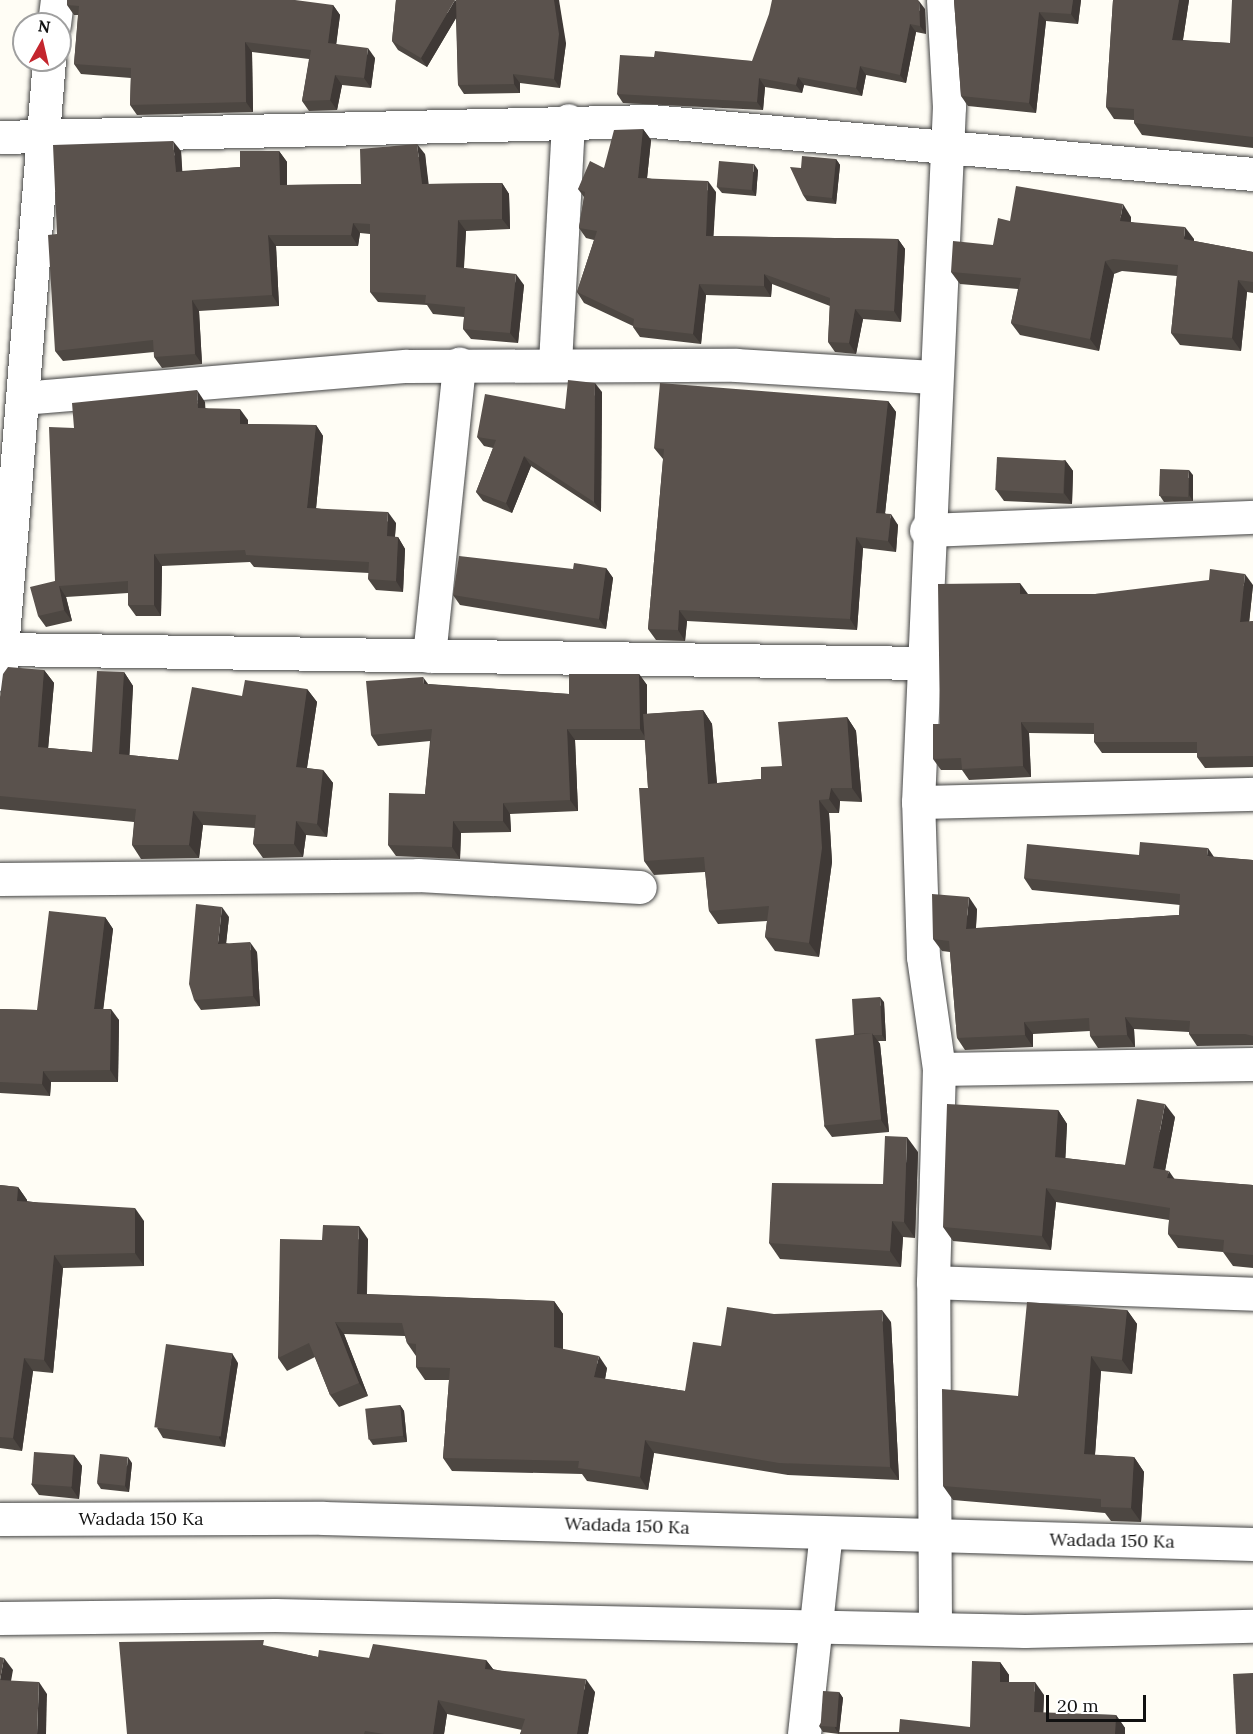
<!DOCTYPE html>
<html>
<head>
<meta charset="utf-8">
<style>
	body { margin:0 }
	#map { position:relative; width:1253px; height:1734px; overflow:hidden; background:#fffdf5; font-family:Lora,serif }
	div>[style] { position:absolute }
	.roads { filter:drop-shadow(0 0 2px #444) drop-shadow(0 0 2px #444) }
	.minor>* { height:33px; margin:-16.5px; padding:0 16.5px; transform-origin:16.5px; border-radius:16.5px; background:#fff }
	.wall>* { inset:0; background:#4d4742 }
	.shaded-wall>* { inset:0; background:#3f3936 }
	.building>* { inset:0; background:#5a524d; transform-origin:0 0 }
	span { translate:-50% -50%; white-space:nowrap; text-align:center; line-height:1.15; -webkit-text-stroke:6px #fff; paint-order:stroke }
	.street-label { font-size:18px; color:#111 }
	.north { position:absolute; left:12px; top:12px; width:60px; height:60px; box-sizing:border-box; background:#fff; border:2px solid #a0a0a0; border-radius:50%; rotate:8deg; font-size:16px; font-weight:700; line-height:24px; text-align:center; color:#111 }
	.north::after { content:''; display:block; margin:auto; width:21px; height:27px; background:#c4262e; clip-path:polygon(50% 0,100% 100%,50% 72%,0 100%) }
	.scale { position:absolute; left:1046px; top:1695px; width:100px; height:27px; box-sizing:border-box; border:3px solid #111; border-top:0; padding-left:8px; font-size:18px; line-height:21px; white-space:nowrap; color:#111; -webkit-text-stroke:4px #fff; paint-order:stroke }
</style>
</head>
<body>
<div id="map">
	<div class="roads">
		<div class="minor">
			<i style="left:54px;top:24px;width:24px;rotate:-83deg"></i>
			<i style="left:0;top:137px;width:651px;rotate:-1.41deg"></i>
			<i style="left:651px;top:121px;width:604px;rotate:5.03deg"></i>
			<i style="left:555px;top:363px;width:243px;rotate:-86.9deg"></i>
			<i style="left:22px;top:398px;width:386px;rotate:-4.8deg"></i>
			<i style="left:407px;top:366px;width:329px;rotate:-0.2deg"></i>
			<i style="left:736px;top:365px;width:197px;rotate:3.5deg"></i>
			<i style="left:926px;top:530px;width:327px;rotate:-2.3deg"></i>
			<i style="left:2px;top:649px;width:919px;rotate:0.87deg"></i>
			<i style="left:429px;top:656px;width:294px;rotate:-84.1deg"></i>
			<i style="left:0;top:674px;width:616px;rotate:-85.44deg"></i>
			<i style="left:918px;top:802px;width:335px;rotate:-1.4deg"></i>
			<i style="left:0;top:879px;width:418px;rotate:-0.5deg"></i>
			<i style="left:418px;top:875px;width:222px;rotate:3.1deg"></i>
			<i style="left:939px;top:1069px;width:314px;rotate:-0.9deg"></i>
			<i style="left:933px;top:1282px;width:320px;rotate:2.1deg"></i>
			<i style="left:0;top:1519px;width:323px;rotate:-0.2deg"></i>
			<i style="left:323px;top:1518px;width:930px;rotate:1.6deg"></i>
			<i style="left:0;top:1618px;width:275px;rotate:-0.6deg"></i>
			<i style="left:275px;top:1615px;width:750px;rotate:1.22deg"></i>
			<i style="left:1025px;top:1631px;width:228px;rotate:-1.3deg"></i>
			<i style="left:935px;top:1626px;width:344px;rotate:-90.3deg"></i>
			<i style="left:933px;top:1282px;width:213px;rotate:-88.4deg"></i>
			<i style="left:939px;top:1069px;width:113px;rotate:-98.1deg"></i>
			<i style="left:923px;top:957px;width:155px;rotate:-91.8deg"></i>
			<i style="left:918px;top:802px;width:696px;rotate:-87.45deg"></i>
			<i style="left:949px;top:107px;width:107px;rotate:-93.2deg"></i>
			<i style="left:804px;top:1734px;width:202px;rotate:-83.8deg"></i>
		</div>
	</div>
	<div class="wall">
		<i style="clip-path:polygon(396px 0,566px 43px,560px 88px,520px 83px,520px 93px,464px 94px,458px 85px,456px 18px,427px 67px,398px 50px,392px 41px)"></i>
		<i style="clip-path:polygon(954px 0,1081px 0,1078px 24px,1046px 21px,1036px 113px,968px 106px,961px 96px)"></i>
		<i style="clip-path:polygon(1113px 0,1189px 0,1183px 40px,1230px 43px,1253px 0,1253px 148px,1142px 135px,1134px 123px,1134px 120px,1114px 119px,1106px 107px)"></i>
		<i style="clip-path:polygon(67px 5px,333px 5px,340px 15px,336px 44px,375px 58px,371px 88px,342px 85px,337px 110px,309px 111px,302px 101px,309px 59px,252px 52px,253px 112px,137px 115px,130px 105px,131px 78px,81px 74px,74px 64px,78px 15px,74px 15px)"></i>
		<i style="clip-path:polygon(925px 9px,926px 34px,916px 32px,906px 83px,866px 75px,862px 96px,804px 85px,802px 93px,765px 87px,763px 110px,623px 103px,617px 94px,654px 57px,752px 61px)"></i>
		<i style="clip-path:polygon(643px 129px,651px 140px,647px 178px,716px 192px,713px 236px,898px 239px,905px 249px,901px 322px,863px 319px,856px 354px,835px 352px,828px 342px,830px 306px,772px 284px,771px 297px,706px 295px,701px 344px,640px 337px,633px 327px,633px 326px,584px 303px,577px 292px,594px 240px,586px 238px,579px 228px,584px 197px,578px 189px,604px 168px)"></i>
		<i style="clip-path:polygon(181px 151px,182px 171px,240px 167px,279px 151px,287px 162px,287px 185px,361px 184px,425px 154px,428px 184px,502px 183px,509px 194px,510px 229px,466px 231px,464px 268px,524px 285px,518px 343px,471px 339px,463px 329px,464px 317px,433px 314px,427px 305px,378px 302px,370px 292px,370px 234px,360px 233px,358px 246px,276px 246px,279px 306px,199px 311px,202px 364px,162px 368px,154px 357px,154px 352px,63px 361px,55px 351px,57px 234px)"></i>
		<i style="clip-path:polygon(836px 159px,840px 165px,836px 204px,807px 201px,803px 195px,801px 168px)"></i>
		<i style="clip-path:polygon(758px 170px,756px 196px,722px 193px,717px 187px)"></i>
		<i style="clip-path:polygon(1131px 217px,1131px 222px,1194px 239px,1194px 241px,1253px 252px,1253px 293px,1247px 292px,1241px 351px,1180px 345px,1171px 333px,1177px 276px,1122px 271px,1114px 274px,1099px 351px,1020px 335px,1011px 323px,1018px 289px,960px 284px,951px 272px,993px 245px,1010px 221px)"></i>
		<i style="clip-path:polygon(602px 392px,601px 512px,531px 466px,512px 513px,483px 501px,476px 492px,493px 448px,484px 446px,477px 437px,565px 409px)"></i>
		<i style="clip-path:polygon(888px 401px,896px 412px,885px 513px,898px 525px,896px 552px,863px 548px,857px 630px,687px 621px,685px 641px,656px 640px,648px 629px,663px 459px,654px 448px)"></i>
		<i style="clip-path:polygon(205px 402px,205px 408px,248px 420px,248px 424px,316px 425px,323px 436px,316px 508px,396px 523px,395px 537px,398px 537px,405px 549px,403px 592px,376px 590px,368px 579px,369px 573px,254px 567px,250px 562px,162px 566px,161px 616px,136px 616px,128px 605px,128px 593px,66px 597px,72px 621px,46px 627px,38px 616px,55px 581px,74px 428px)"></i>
		<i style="clip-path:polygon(1065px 460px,1073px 471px,1072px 504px,1004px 501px,996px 490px)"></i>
		<i style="clip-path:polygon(1193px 475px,1193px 501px,1164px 502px,1160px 496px)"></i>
		<i style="clip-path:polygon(606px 568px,613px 578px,606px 629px,460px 605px,453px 595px,573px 569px)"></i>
		<i style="clip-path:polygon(1253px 585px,1249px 622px,1253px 621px,1253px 767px,1205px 768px,1197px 757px,1197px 753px,1102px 753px,1094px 742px,1094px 734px,1029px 733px,1031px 777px,969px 780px,962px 770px,941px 770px,933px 759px,940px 724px,1028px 594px,1095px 594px)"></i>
		<i style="clip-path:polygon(44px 670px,54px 683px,48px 748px,92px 752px,124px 672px,133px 686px,129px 755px,178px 760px,242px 696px,307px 689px,317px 702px,307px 768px,323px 770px,333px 783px,327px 837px,306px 835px,303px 857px,263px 858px,253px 844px,255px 828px,203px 825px,199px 858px,141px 859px,132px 845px,134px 822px,0 809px,0 697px)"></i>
		<i style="clip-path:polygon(639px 674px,647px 685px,647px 714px,703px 710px,712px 724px,717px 783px,761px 779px,782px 766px,847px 717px,856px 731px,862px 802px,840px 801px,839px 813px,829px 813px,832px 862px,819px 957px,775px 951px,765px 937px,767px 921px,718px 924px,709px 911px,705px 872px,654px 875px,644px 861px,648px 788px,645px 740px,575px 740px,578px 811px,510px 814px,511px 832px,461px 833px,460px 859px,396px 856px,388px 845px,425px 794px,430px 741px,378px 746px,371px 735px,429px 684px,569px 694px)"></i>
		<i style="clip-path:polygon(1139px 855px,1214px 857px,1253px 860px,1253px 1045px,1197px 1046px,1189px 1034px,1189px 1032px,1134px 1029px,1135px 1047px,1098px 1048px,1090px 1036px,1090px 1031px,1033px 1034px,1033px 1047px,965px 1050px,957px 1038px,950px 952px,942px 951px,933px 939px,977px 909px,976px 928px,1179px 915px,1180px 905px,1032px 890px,1024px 878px)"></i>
		<i style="clip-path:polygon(105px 917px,113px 929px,103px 1009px,119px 1020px,118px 1082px,51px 1082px,50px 1096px,0 1093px,0 1009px,37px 1010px)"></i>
		<i style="clip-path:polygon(229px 917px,226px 943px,257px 952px,260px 1006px,201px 1010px,194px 1000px)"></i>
		<i style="clip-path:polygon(884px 1002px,886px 1041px,878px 1041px,880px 1044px,889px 1132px,832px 1137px,824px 1126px,854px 1034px)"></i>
		<i style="clip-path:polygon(1058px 1110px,1067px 1124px,1065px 1158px,1125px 1165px,1175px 1117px,1165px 1170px,1174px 1179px,1253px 1185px,1253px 1268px,1233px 1266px,1223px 1252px,1178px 1248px,1168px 1234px,1169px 1220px,1056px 1202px,1051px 1250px,953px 1241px,943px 1227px)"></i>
		<i style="clip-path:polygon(918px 1152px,915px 1238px,903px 1237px,901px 1267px,780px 1259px,769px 1243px,883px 1184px)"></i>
		<i style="clip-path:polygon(0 1185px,18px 1187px,27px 1200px,27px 1201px,144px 1221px,144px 1266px,63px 1268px,53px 1373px,33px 1371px,22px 1451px,0 1448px)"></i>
		<i style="clip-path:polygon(368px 1239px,367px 1294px,554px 1301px,563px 1314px,563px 1349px,607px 1368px,605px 1379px,685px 1391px,721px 1346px,774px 1314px,891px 1322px,899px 1480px,788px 1475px,654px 1453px,648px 1490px,587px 1481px,582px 1474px,452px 1471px,443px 1458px,449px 1380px,425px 1380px,416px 1367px,416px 1356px,407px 1343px,405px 1336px,344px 1334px,368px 1396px,339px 1407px,330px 1395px,315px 1357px,287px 1371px,278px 1358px,322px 1240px)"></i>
		<i style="clip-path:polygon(1127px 1310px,1137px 1324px,1132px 1374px,1101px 1371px,1095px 1455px,1134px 1457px,1144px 1472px,1141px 1522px,1111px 1521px,1105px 1513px,953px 1500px,943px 1486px,1018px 1396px)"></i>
		<i style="clip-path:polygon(238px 1363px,225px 1447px,163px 1438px,157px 1428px)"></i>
		<i style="clip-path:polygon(400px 1405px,404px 1411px,407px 1442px,373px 1445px,369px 1439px)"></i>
		<i style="clip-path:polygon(74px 1455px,82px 1466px,79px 1499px,39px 1495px,31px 1484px)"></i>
		<i style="clip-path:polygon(132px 1463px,129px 1492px,101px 1489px,97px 1483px)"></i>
		<i style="clip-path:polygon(268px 1647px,318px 1657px,486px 1660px,493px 1669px,595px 1692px,588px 1734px,520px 1734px,522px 1730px,447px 1714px,444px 1734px,127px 1734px)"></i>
		<i style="clip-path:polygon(1000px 1662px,1009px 1675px,1009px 1682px,1044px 1695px,1043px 1713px,1116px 1715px,1125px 1728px,1125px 1734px,839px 1734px,823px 1732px,819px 1726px,839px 1692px,843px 1698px,839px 1732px,899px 1732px,970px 1727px)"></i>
	</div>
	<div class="shaded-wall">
		<i style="clip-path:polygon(455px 0,462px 8px,427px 67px,421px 58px)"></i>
		<i style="clip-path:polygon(554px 0,559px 0,566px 43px,560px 88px,554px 79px)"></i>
		<i style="clip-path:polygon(1073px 0,1081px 0,1078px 24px,1071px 14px)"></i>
		<i style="clip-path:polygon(1179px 0,1189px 0,1181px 52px,1172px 40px)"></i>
		<i style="clip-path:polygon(919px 1px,925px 9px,926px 34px,920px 26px)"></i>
		<i style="clip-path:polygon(333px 5px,340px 15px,335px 54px,328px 43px)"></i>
		<i style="clip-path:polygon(1039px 12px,1046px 21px,1036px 113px,1029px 103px)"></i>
		<i style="clip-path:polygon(910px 24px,916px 32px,906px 83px,900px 75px)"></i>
		<i style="clip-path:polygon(245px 42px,252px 52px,253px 112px,246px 102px)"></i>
		<i style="clip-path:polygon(368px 48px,375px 58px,371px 88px,364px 78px)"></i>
		<i style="clip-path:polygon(860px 66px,866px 75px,862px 96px,856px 88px)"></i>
		<i style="clip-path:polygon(513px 74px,520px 83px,520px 93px,514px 84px)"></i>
		<i style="clip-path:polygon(335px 75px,342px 85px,337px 110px,330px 100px)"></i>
		<i style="clip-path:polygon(798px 77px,804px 85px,802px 93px,796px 85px)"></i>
		<i style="clip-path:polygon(759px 78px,765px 87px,763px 110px,757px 102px)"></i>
		<i style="clip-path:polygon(643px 129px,651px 140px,646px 188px,638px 178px)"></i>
		<i style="clip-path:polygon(173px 141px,181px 151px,183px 182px,176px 172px)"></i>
		<i style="clip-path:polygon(417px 144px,425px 154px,430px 195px,422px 184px)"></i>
		<i style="clip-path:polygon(279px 151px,287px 162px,287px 195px,280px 185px)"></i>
		<i style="clip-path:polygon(836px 159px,840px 165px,836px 204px,832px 198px)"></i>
		<i style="clip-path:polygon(754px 164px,758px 170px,756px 196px,752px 190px)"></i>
		<i style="clip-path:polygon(708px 181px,716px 192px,713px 246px,706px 236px)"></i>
		<i style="clip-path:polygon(502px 183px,509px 194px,510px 229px,502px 219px)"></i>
		<i style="clip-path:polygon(1123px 204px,1131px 217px,1129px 233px,1120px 221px)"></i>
		<i style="clip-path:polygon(458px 220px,466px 231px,463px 278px,456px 267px)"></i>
		<i style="clip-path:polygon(353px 223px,360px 233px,358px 246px,351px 235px)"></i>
		<i style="clip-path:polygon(1185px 227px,1194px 239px,1193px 252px,1184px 239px)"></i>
		<i style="clip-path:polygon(268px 235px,276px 246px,279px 306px,272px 295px)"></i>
		<i style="clip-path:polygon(898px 239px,905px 249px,901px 322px,894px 311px)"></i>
		<i style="clip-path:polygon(1105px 261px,1114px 274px,1099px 351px,1090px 339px)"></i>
		<i style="clip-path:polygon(516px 274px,524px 285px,518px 343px,510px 333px)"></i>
		<i style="clip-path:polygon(764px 274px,772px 284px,771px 297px,764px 286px)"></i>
		<i style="clip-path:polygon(1238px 280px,1247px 292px,1241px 351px,1232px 338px)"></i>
		<i style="clip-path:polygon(699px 284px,706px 295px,701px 344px,693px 334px)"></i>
		<i style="clip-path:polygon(192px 300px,199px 311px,202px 364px,195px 354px)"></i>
		<i style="clip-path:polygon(855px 309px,863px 319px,856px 354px,849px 343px)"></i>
		<i style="clip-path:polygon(595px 383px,602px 392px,601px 512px,594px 502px)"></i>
		<i style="clip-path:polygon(197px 390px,205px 402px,206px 419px,198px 408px)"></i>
		<i style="clip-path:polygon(888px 401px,896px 412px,884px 523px,876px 513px)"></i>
		<i style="clip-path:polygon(240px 409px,248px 420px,248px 435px,240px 424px)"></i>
		<i style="clip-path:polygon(316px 425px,323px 436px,315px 519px,307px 508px)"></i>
		<i style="clip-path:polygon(524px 456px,531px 466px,512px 513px,506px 503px)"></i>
		<i style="clip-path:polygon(1065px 460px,1073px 471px,1072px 504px,1064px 493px)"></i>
		<i style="clip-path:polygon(1189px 470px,1193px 475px,1193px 501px,1189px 495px)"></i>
		<i style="clip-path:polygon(388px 512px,396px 523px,394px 547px,387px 536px)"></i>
		<i style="clip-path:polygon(891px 514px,898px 525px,896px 552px,888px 541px)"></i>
		<i style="clip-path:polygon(398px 537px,405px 549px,403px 592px,396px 581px)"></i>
		<i style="clip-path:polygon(856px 537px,863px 548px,857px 630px,850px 619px)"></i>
		<i style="clip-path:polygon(154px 554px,162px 566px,161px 616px,154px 605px)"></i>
		<i style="clip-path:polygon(606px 568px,613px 578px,606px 629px,599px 619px)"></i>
		<i style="clip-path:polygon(1245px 574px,1253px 585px,1248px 633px,1240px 622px)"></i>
		<i style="clip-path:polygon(1020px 583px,1028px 594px,1020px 594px)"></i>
		<i style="clip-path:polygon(59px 586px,66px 597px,72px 621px,64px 610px)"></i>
		<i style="clip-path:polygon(679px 610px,687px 621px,685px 641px,678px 630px)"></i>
		<i style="clip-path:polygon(44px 670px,54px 683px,47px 761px,38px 747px)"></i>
		<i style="clip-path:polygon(124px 672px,133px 686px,129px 767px,119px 754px)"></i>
		<i style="clip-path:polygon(639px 674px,647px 685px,647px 740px,640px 729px)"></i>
		<i style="clip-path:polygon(423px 677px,431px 688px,424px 684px)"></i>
		<i style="clip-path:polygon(307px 689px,317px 702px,305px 780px,296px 767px)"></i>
		<i style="clip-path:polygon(703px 710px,712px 724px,718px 798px,708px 784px)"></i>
		<i style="clip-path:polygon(847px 717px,856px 731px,862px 802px,852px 788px)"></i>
		<i style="clip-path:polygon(1021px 722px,1029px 733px,1031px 777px,1023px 766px)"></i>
		<i style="clip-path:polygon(567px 729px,575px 740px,578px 811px,570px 800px)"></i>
		<i style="clip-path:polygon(323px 770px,333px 783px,327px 837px,317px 824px)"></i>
		<i style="clip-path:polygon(831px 788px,840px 801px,839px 813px,829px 799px)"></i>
		<i style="clip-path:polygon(819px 800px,829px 813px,832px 862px,819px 957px,809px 943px)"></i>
		<i style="clip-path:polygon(503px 803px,510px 814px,511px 832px,503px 821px)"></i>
		<i style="clip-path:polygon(193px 811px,203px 825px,199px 858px,189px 845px)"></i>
		<i style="clip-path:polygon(296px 821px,306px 835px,303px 857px,294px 844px)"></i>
		<i style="clip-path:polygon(453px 821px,461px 833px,460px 859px,452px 847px)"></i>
		<i style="clip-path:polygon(1208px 848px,1216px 860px,1207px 856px)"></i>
		<i style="clip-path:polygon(969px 897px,977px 909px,975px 940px,966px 929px)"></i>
		<i style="clip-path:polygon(222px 907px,229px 917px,225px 954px,218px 944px)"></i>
		<i style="clip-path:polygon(105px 917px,113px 929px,102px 1020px,94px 1009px)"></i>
		<i style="clip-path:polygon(250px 942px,257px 952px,260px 1006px,253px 996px)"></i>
		<i style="clip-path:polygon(880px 997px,884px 1002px,886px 1041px,882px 1035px)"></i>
		<i style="clip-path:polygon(111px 1009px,119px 1020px,118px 1082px,110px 1070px)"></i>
		<i style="clip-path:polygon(1125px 1017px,1134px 1029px,1135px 1047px,1127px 1035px)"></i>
		<i style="clip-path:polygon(1024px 1022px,1033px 1034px,1033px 1047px,1025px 1035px)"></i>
		<i style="clip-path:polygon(872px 1033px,880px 1044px,889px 1132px,881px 1120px)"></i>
		<i style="clip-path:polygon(43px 1071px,51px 1082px,50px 1096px,42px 1084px)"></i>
		<i style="clip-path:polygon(1165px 1104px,1175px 1117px,1163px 1182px,1153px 1168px)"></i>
		<i style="clip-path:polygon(1058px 1110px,1067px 1124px,1065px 1170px,1055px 1157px)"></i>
		<i style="clip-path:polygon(907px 1137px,918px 1152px,915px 1238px,904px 1222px)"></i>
		<i style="clip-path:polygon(1169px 1171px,1178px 1184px,1167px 1178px)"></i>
		<i style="clip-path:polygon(18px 1187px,27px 1200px,26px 1214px,17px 1201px)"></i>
		<i style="clip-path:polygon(1046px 1188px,1056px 1202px,1051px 1250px,1042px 1236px)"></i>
		<i style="clip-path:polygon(135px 1208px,144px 1221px,144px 1266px,135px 1253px)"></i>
		<i style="clip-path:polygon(892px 1221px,903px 1237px,901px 1267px,890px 1251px)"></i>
		<i style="clip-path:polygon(359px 1226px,368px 1239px,366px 1306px,357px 1294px)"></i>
		<i style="clip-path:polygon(54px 1255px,63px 1268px,53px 1373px,44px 1360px)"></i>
		<i style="clip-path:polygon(554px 1301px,563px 1314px,563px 1360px,554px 1347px)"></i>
		<i style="clip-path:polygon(882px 1310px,891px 1322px,899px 1480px,890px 1467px)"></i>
		<i style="clip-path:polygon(1127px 1310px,1137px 1324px,1132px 1374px,1122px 1360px)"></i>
		<i style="clip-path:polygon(335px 1322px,344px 1334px,368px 1396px,359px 1383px)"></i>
		<i style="clip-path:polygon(232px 1353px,238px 1363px,225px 1447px,219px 1438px)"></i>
		<i style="clip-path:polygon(599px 1356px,607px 1368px,603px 1390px,594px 1377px)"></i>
		<i style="clip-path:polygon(1091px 1356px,1101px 1371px,1094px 1468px,1084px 1454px)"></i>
		<i style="clip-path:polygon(24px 1358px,33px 1371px,22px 1451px,13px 1438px)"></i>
		<i style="clip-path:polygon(400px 1405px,404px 1411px,407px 1442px,403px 1436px)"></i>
		<i style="clip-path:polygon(645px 1440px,654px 1453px,648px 1490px,640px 1477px)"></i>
		<i style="clip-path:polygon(74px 1455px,82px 1466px,79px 1499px,71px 1487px)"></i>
		<i style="clip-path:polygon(128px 1457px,132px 1463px,129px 1492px,125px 1486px)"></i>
		<i style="clip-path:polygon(1134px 1457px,1144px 1472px,1141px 1522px,1131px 1508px)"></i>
		<i style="clip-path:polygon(4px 1658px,13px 1670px,9px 1692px,0 1680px)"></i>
		<i style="clip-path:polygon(486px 1660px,496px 1673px,485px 1669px)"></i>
		<i style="clip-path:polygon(1000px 1662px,1009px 1675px,1009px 1695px,1000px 1682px)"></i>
		<i style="clip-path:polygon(586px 1679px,595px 1692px,588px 1734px,577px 1734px)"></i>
		<i style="clip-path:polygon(39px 1682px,47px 1694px,46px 1734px,37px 1734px)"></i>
		<i style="clip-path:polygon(1035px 1682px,1044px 1695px,1043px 1725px,1034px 1712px)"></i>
		<i style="clip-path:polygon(839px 1692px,843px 1698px,839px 1734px,835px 1728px)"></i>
		<i style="clip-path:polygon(438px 1700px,447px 1714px,444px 1734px,433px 1734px)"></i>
		<i style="clip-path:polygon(1116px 1715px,1125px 1728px,1125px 1734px,1115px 1734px)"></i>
	</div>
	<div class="building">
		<i style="clip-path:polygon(67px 0,295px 0,333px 5px,328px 43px,368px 48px,364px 78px,335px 75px,330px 100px,302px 101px,311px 50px,245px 42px,246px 102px,130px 105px,131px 68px,74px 64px,79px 6px,67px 5px)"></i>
		<i style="clip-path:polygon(396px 0,455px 0,421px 58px,392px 41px)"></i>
		<i style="clip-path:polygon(456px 0,554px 0,559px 34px,554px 79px,513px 74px,514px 84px,458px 85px)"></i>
		<i style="clip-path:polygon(772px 0,918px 0,919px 1px,920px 26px,910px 24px,900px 75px,860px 66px,856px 88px,798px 77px,796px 85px,759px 78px,757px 102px,617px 94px,620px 55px,654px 57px,655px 51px,752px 61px,769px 14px)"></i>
		<i style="clip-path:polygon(954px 0,1073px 0,1071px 14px,1039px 12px,1029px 103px,961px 96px)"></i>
		<i style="clip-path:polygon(1113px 0,1179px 0,1172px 40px,1230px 43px,1232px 0,1253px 0,1253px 137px,1134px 123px,1134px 109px,1106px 107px)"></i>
		<i style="clip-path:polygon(643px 129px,638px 178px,708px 181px,706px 236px,898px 239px,894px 311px,855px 309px,849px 343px,828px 342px,830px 298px,764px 274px,764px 286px,699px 284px,693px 334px,633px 327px,634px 319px,577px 292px,597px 231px,579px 228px,585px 192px,578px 189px,590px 161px,604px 168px,614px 130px)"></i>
		<i style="clip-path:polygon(173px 141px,176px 172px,240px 167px,240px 151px,279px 151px,280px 185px,361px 184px,360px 149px,417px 144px,422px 184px,502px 183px,502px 219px,458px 220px,456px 267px,516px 274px,510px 333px,463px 329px,465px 307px,425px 303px,426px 295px,370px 292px,370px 224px,353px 223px,351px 235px,268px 235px,272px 295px,192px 300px,195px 354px,154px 357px,153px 340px,55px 351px,48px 235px,57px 234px,53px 145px)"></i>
		<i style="clip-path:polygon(802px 156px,836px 159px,832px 198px,803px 195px,790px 167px,801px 168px)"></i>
		<i style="left:719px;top:161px;width:35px;height:26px;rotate:5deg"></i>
		<i style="clip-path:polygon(1016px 186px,1123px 204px,1120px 221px,1185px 227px,1184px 239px,1253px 252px,1253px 282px,1238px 280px,1232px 338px,1171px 333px,1178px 265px,1113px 259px,1105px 261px,1090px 339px,1011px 323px,1021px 278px,951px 272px,953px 241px,993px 245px,998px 218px,1010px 221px)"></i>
		<i style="clip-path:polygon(568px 380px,595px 383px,594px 502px,524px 456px,506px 503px,476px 492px,496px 440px,477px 437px,485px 394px,565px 409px)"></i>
		<i style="clip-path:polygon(660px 383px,888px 401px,876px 513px,891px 514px,888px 541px,856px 537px,850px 619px,679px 610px,678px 630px,648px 629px,664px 449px,654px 448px)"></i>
		<i style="clip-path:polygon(197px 390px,198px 408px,240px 409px,240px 424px,316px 425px,307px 508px,388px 512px,387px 536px,398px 537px,396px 581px,368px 579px,369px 562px,246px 555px,245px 550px,154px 554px,154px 605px,128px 605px,128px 581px,59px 586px,64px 610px,38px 616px,30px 587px,55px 581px,49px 427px,74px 428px,72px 403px)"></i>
		<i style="left:997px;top:457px;width:68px;height:33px;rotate:3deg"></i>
		<i style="left:1160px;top:469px;width:29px;height:27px;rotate:2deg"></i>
		<i style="clip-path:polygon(459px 556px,573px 569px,574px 563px,606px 568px,599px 619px,453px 595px)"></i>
		<i style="clip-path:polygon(1210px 569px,1245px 574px,1240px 622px,1253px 621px,1253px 756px,1197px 757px,1197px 742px,1094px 742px,1094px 723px,1021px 722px,1023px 766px,962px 769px,961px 758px,933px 759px,933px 724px,940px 724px,938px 584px,1020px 583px,1020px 594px,1095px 594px,1209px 580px)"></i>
		<i style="clip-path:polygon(8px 667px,44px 670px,38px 747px,92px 752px,97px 671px,124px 672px,119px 754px,178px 760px,192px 687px,242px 696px,245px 680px,307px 689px,296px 767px,323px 770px,317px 824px,296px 821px,294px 844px,253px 844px,256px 815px,193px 811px,189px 845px,132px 845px,136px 809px,0 796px,0 697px,3px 674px)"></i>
		<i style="clip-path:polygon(569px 674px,639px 674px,640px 729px,567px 729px,570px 800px,503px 803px,503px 821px,453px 821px,452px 847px,388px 845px,389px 793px,425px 794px,432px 729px,371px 735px,366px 681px,423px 677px,424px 684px,569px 694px)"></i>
		<i style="clip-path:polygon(703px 710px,708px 784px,761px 779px,761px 767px,782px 766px,778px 722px,847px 717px,852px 788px,831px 788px,829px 799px,819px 800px,822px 848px,809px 943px,765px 937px,769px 906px,709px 911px,704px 857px,644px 861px,639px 788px,648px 788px,643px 714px)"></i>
		<i style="clip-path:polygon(1140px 842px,1208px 848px,1207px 856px,1253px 860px,1253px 1036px,1245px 1034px,1189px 1034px,1190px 1021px,1125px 1017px,1127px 1035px,1090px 1036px,1089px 1018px,1024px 1022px,1025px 1035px,957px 1038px,949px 941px,933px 939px,932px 894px,969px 897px,966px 929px,1179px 915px,1180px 894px,1024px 878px,1027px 844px,1139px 855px)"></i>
		<i style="clip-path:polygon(196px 904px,222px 907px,218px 944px,250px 942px,253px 996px,194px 1000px,189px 984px)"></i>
		<i style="clip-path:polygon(49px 911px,105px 917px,94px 1009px,111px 1009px,110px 1070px,43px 1071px,42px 1084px,0 1082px,0 1009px,37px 1010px)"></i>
		<i style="clip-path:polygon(880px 997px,882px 1035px,873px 1035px,872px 1033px,854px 1034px,852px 999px)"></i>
		<i style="left:872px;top:1033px;width:87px;height:57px;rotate:84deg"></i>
		<i style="clip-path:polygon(1137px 1099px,1165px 1104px,1153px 1168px,1169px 1171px,1167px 1178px,1253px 1185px,1253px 1255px,1223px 1252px,1224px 1240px,1168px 1234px,1170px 1208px,1046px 1188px,1042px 1236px,943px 1227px,947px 1104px,1058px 1110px,1055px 1157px,1125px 1165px)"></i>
		<i style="clip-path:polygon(885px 1136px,907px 1137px,904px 1222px,892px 1221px,890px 1251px,769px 1243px,772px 1183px,883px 1184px)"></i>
		<i style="clip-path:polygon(0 1185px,18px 1187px,17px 1201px,135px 1208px,135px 1253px,54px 1255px,44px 1360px,24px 1358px,13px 1438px,0 1437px)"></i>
		<i style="clip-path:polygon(323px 1225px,359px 1226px,357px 1294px,554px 1301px,554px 1347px,599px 1356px,594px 1377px,685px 1391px,693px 1342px,721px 1346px,727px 1307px,774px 1314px,882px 1310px,890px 1467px,779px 1463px,645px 1440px,640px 1477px,578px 1468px,579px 1461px,443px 1458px,450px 1368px,416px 1367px,416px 1344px,407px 1343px,402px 1323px,335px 1322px,359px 1383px,330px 1395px,309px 1343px,278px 1358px,280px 1239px,322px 1240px)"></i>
		<i style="clip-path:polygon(1027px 1302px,1127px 1310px,1122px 1360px,1091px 1356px,1084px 1454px,1134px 1457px,1131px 1508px,1101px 1507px,1101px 1499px,943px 1486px,942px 1389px,1018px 1396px)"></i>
		<i style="left:166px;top:1344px;width:67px;height:84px;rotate:8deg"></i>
		<i style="left:400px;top:1405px;width:31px;height:35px;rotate:84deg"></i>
		<i style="left:34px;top:1452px;width:40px;height:32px;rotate:4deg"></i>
		<i style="left:100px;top:1454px;width:28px;height:29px;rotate:6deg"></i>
		<i style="clip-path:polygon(264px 1640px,263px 1645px,318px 1657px,319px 1650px,369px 1658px,373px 1644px,486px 1660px,485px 1669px,586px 1679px,577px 1734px,520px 1734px,525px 1719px,438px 1700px,433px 1734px,384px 1734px,365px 1731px,364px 1734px,127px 1734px,119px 1642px)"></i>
		<i style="clip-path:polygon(0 1657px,4px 1658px,0 1680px,39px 1682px,37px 1734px,0 1734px)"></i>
		<i style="clip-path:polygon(972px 1661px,1000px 1662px,1000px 1682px,1035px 1682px,1034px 1712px,1116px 1715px,1115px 1734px,839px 1734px,839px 1732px,899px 1732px,900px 1719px,970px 1727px)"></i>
		<i style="clip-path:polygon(1253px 1673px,1253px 1734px,1236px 1734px,1233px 1674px)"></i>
		<i style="left:823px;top:1691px;width:16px;height:35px;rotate:4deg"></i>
	</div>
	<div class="street-label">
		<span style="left:141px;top:1519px">Wadada 150 Ka</span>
		<span style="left:627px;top:1526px;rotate:2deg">Wadada 150 Ka</span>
		<span style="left:1112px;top:1541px;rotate:1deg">Wadada 150 Ka</span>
	</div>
	<div class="north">N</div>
	<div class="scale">20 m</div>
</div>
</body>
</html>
